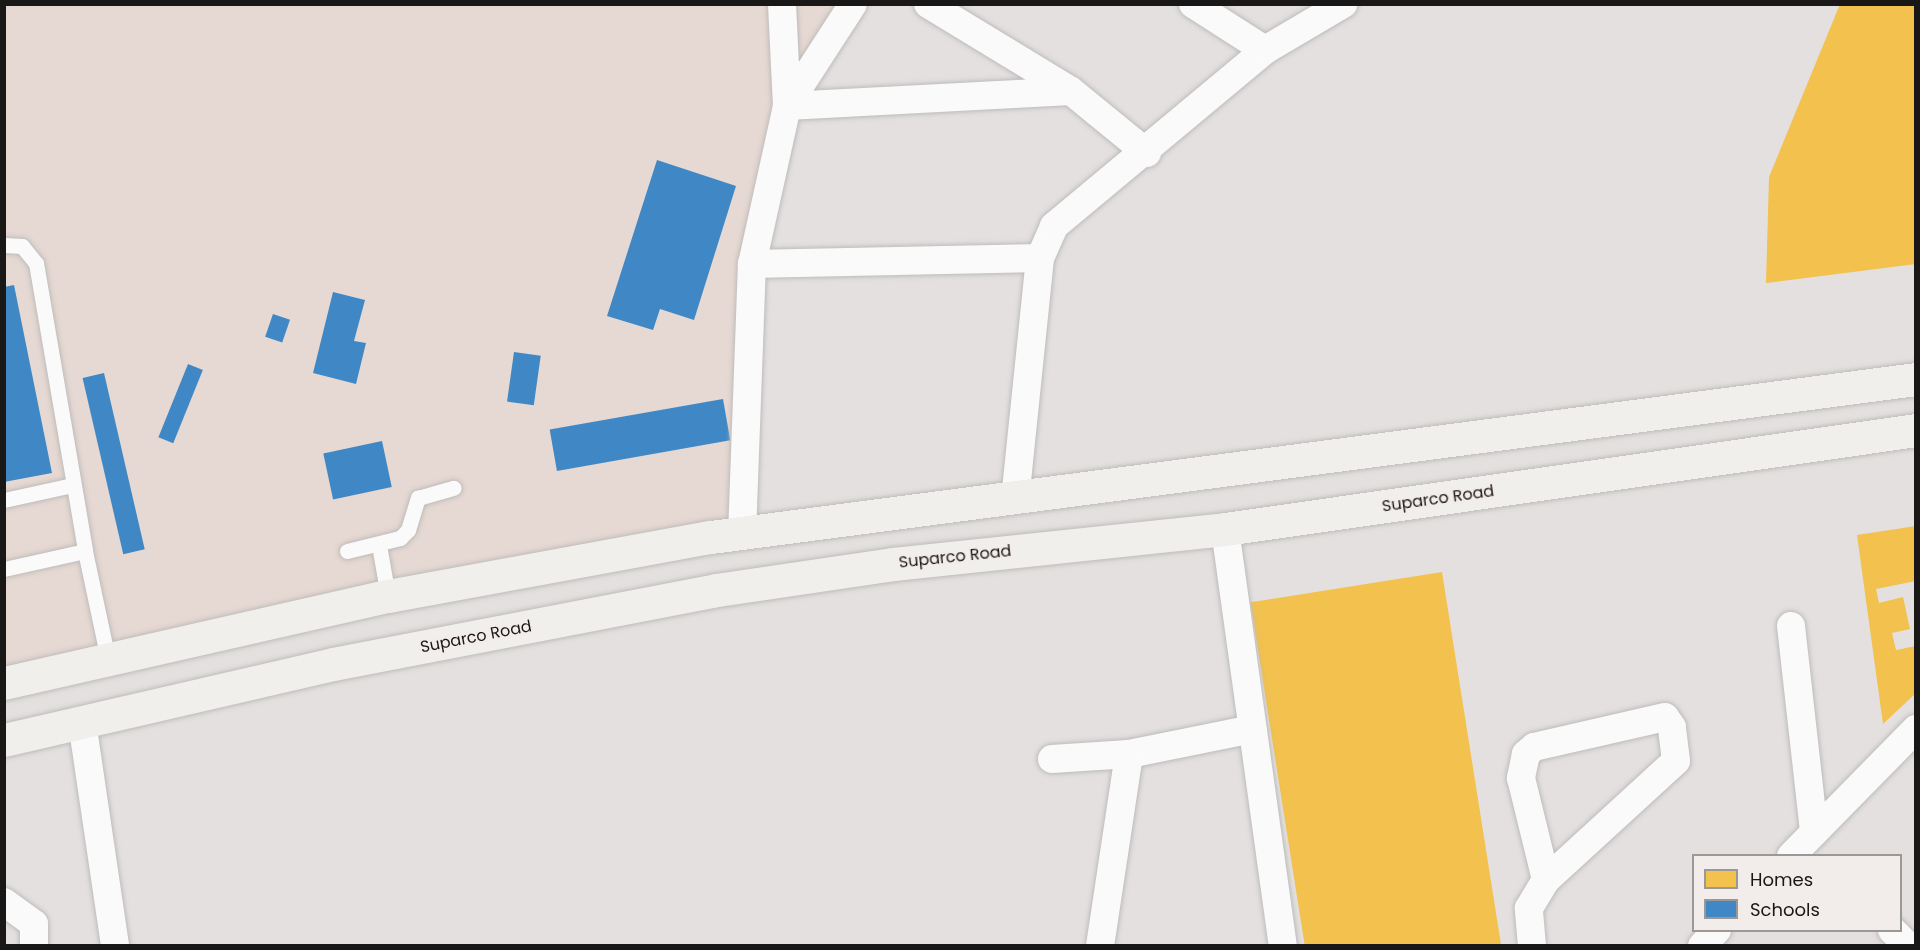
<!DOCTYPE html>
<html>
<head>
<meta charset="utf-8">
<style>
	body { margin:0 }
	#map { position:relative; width:1920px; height:950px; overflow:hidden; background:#e3e0df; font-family:Poppins,sans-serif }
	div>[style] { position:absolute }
	.education>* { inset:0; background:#e6d8d2 }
	.homes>* { inset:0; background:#f2c14e; transform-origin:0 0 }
	.schools>* { inset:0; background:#3f88c5; transform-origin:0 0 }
	.roads { filter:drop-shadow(0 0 2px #bebcbb) drop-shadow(0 0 2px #bebcbb) }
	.lane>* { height:15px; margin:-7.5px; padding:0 7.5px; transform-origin:7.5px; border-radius:7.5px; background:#fbfafa }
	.street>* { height:28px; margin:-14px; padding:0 14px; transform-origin:14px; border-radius:14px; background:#fbfafa }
	.secondary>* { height:33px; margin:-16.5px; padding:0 16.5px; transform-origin:16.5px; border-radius:16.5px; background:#f1efec }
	span { translate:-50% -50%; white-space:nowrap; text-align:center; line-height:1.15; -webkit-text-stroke:6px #f2edea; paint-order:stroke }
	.street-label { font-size:16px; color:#1a1817 }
	.frame { position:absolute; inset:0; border:6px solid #1a1817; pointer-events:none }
	.legend { position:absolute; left:1692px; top:854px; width:210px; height:78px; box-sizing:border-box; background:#f2edea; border:2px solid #9c9896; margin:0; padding:8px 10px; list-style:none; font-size:18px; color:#1a1817 }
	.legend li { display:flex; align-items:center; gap:12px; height:30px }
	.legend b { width:30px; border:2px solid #9c9896 }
</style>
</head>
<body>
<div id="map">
	<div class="education">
		<i style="clip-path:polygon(5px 5px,857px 5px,795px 102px,751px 264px,733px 532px,5px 677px)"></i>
	</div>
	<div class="homes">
		<i style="clip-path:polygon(1840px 4px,1916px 4px,1916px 264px,1766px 283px,1769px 177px)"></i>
		<i style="clip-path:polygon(1916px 526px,1916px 581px,1876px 589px,1879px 603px,1903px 597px,1910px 629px,1892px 633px,1896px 650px,1916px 646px,1916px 693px,1883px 724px,1857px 535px)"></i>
		<i style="left:1442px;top:572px;width:379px;height:194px;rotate:81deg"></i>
	</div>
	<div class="schools">
		<i style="clip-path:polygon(657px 160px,736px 186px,694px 320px,660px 309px,653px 330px,607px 316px)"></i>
		<i style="clip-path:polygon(14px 285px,52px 473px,4px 482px,4px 287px)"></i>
		<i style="clip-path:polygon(333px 292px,365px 300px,354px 341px,366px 343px,356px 384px,313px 373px)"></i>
		<i style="left:273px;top:314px;width:18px;height:24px;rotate:19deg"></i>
		<i style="left:514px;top:352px;width:27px;height:50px;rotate:8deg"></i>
		<i style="left:188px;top:364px;width:16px;height:79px;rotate:22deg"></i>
		<i style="left:104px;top:373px;width:181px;height:22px;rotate:77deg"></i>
		<i style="left:723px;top:399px;width:42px;height:176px;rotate:80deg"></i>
		<i style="left:382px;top:441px;width:47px;height:60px;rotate:78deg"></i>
	</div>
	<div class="roads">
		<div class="lane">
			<i style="left:4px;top:245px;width:18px;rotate:3deg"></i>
			<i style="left:22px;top:246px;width:22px;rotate:51deg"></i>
			<i style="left:36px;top:263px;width:292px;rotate:80.3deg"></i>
			<i style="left:4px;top:500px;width:70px;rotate:-12.4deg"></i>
			<i style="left:379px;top:545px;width:52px;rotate:80deg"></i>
			<i style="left:347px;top:551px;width:55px;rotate:-13.8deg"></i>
			<i style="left:400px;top:538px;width:11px;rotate:-45deg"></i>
			<i style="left:408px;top:530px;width:34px;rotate:-73deg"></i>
			<i style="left:418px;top:498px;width:37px;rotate:-16deg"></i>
			<i style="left:4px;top:569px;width:83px;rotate:-12.5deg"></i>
			<i style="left:85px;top:551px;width:110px;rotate:78deg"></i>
		</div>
		<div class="street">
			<i style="left:782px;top:4px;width:102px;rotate:87.2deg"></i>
			<i style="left:787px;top:106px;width:284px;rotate:-3deg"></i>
			<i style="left:928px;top:4px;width:167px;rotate:31.3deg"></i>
			<i style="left:1071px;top:91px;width:98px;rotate:39.2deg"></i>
			<i style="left:1193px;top:4px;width:85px;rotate:32.6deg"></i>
			<i style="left:752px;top:264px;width:288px;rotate:-1.2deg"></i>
			<i style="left:1015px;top:500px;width:243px;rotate:-84.1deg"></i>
			<i style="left:1040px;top:258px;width:35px;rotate:-66deg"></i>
			<i style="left:1054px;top:226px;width:275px;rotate:-39.8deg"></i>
			<i style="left:1265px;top:50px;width:91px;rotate:-30.5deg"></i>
			<i style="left:1225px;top:529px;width:421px;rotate:82.1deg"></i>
			<i style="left:742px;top:535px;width:271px;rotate:-87.9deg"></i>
			<i style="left:752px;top:264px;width:162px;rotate:-77.5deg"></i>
			<i style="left:787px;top:106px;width:121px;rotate:-57.1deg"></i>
			<i style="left:1791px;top:626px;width:207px;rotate:83.6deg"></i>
			<i style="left:82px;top:722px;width:226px;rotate:81.6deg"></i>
			<i style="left:1052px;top:759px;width:77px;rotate:-3.7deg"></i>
			<i style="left:1129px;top:754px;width:126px;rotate:-11.4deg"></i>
			<i style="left:1791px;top:856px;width:178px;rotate:-45.5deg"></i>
			<i style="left:4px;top:902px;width:37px;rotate:36deg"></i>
			<i style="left:34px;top:924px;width:22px;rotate:90deg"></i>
			<i style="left:1892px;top:930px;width:23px;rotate:45deg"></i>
			<i style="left:1100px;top:946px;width:194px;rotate:-81.4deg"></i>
			<i style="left:1532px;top:946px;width:38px;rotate:-95deg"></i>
			<i style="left:1529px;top:908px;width:33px;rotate:-59deg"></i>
			<i style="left:1546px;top:880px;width:176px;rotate:-42.5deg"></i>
			<i style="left:1676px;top:761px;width:34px;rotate:-97deg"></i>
			<i style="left:1672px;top:727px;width:12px;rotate:-125deg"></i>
			<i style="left:1665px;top:717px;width:134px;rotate:167.1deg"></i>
			<i style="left:1534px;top:747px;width:11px;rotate:139deg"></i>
			<i style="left:1526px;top:754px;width:25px;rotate:102deg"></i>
			<i style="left:1521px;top:778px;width:105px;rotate:76.2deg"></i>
			<i style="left:1702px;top:946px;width:22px;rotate:-47deg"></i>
		</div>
		<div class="secondary">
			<i style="left:4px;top:683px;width:394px;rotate:-12.8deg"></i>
			<i style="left:388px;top:596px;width:328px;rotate:-10.4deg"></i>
			<i style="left:711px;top:537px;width:1215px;rotate:-7.47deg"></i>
			<i style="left:4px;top:740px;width:338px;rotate:-13deg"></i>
			<i style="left:333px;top:664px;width:391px;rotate:-10.9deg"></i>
			<i style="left:717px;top:590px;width:178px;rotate:-8.4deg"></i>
			<i style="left:893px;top:564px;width:334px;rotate:-6deg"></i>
			<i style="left:1225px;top:529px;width:698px;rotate:-8.15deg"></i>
		</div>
	</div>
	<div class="street-label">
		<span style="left:1438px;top:499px;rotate:-8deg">Suparco Road</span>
		<span style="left:955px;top:557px;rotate:-6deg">Suparco Road</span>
		<span style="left:476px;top:637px;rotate:-11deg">Suparco Road</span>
	</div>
	<div class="frame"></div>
	<ul class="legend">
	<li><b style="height:16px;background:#f2c14e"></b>Homes</li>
	<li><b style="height:16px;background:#3f88c5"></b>Schools</li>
	</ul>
</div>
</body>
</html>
